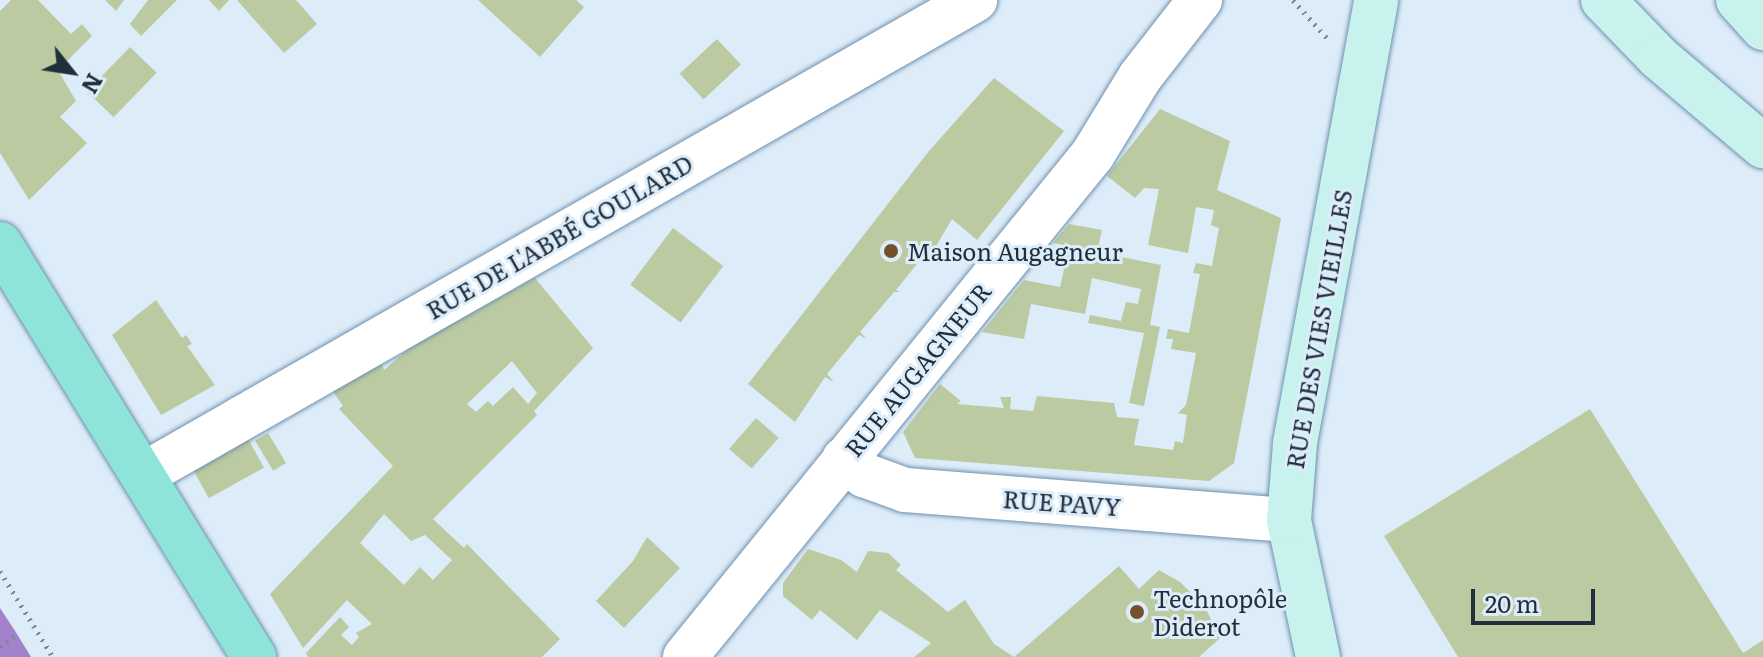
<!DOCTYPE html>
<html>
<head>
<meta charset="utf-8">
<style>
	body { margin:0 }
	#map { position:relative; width:1763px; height:657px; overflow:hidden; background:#ddecf9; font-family:Literata,serif }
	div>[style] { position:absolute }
	.water>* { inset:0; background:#a282cb }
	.building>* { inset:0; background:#bbcaa1; transform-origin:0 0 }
	.path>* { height:5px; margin-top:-2.5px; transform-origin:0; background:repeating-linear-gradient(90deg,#7a8996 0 2px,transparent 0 8px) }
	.roads { filter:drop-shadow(0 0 2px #6e91ae) drop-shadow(0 0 2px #6e91ae) }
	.street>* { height:44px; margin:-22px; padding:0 22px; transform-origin:22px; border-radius:22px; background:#fff }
	.secondary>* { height:44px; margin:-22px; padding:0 22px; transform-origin:22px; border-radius:22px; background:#c7f2ed }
	.primary>* { height:44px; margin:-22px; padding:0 22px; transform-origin:22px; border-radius:22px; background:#8fe4da }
	.dots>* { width:22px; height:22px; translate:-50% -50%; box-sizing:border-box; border:4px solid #ddecf9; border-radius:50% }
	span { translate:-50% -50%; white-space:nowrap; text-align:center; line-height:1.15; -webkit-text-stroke:6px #ddecf9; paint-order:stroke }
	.street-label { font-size:24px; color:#202f3b }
	.poi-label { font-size:24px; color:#202f3b }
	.left { translate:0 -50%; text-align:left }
	.north { position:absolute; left:32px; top:32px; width:80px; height:80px; -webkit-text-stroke:6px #ddecf9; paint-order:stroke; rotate:120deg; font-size:22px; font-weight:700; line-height:32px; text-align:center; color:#202f3b }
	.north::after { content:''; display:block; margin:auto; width:28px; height:36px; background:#202f3b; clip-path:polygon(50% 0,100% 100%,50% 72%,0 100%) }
	.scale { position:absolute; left:1471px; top:589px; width:124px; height:36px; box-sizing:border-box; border:4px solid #202f3b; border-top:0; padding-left:10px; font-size:24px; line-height:28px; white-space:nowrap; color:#202f3b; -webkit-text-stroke:6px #ddecf9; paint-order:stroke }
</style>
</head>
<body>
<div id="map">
	<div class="water">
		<i style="clip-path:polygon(0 608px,17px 634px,31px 657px,0 657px)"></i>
	</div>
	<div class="building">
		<i style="clip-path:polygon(11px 0,38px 0,71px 34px,82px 24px,92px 36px,58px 70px,76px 101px,60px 117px,87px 143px,29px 200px,0 153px,0 11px)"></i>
		<i style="clip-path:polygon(105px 0,124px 0,116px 11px)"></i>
		<i style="clip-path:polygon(148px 0,177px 0,141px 36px,130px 24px)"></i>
		<i style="clip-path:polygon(209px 0,229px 0,219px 11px)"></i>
		<i style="clip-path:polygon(237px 0,296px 0,317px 24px,284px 53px)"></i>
		<i style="clip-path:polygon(478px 0,576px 0,584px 7px,540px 57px)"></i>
		<i style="left:717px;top:39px;width:35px;height:51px;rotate:47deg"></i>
		<i style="left:130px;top:47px;width:37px;height:62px;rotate:44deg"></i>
		<i style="clip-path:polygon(994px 78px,1064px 131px,977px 240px,952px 219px,932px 253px,929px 249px,896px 290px,900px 292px,894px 292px,860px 332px,867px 339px,859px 335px,827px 374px,834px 382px,825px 377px,795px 422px,748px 384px,929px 151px)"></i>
		<i style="clip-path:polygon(1160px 109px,1230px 141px,1217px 190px,1281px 218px,1234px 463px,1209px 481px,915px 458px,903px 432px,940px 384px,961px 401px,957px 404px,1004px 408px,1000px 397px,1011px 397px,1010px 409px,1033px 411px,1037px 396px,1114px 403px,1117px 417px,1139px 419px,1134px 445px,1173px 450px,1175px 441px,1183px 443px,1187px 415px,1178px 413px,1186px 405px,1196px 353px,1171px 349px,1173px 339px,1166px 339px,1168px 329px,1189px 333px,1200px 274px,1193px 273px,1196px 263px,1212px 266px,1219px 228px,1211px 225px,1214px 210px,1196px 207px,1188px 253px,1148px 245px,1159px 189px,1144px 188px,1135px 198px,1107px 176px)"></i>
		<i style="clip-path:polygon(1069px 224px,1102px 230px,1097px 252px,1161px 265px,1150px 325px,1160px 327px,1144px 406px,1129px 403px,1144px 333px,1088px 323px,1090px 315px,1121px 321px,1126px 302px,1138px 304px,1141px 289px,1092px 278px,1085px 314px,1031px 304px,1024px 339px,982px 332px,1024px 280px,1060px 287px,1069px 246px,1053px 243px)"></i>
		<i style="left:673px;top:228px;width:63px;height:71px;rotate:37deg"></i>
		<i style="clip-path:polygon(evenodd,535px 278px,593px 348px,534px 411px,537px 415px,433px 519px,464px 548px,467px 544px,560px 639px,542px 657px,308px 657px,306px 653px,340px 617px,349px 627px,341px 635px,352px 645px,359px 637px,356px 633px,372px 624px,347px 600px,303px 648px,270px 594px,393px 466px,339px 409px,343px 406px,332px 390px,381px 363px,384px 370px,413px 345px,535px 278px,512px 361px,537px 393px,528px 404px,513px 387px,493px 406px,488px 401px,476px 412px,467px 404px,512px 361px,535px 278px,384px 514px,411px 541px,425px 535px,452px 560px,433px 580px,420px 567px,404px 585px,360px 543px,384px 514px)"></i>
		<i style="clip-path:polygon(156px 300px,182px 338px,186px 335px,192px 344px,187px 346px,215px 385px,161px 415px,112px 335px)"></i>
		<i style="clip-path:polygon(1590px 409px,1743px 653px,1763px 640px,1763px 657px,1458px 657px,1384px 536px)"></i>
		<i style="left:756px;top:418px;width:30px;height:41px;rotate:41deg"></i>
		<i style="left:268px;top:433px;width:35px;height:15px;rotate:59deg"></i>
		<i style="left:247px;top:437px;width:35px;height:63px;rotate:61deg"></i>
		<i style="clip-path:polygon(647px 537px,680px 568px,624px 628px,596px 601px,633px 561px)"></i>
		<i style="clip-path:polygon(808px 549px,841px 560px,857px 572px,868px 551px,888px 553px,901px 565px,896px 570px,948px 612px,965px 600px,994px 644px,1014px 657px,914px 657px,931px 643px,880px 610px,857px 640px,820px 610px,812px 620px,783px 596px,783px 583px)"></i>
		<i style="clip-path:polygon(1119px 566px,1139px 589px,1159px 570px,1180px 582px,1205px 607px,1220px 638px,1199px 657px,1014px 657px)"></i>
	</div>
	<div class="path">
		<i style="left:1293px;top:0;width:51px;rotate:48.2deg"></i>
		<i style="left:0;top:571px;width:101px;rotate:58.4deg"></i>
		<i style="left:0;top:647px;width:21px;rotate:-37deg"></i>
	</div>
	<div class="roads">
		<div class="street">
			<i style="left:844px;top:459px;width:26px;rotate:39deg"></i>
			<i style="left:864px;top:475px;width:44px;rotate:20.1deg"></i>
			<i style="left:905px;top:490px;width:385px;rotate:4.5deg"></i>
			<i style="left:144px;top:474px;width:957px;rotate:-29.7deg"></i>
			<i style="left:685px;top:657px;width:648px;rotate:-50.95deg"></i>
			<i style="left:1093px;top:154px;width:90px;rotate:-58.6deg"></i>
			<i style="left:1140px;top:77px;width:98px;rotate:-52.1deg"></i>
		</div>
		<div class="secondary">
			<i style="left:1603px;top:0;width:79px;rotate:46deg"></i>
			<i style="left:1658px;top:57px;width:138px;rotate:40.3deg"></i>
			<i style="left:1738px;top:0;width:38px;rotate:48deg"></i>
			<i style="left:1318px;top:657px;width:140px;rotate:-102deg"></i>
			<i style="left:1289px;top:520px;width:77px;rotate:-85.5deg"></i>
			<i style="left:1295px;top:443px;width:450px;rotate:-79.6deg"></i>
		</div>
		<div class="primary">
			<i style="left:0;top:244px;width:485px;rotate:58.4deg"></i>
		</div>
	</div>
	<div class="dots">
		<i style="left:891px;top:251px;background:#75502b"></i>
		<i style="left:1137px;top:612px;background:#75502b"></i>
	</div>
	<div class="street-label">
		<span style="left:559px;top:236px;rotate:-30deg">RUE DE L'ABBÉ GOULARD</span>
		<span style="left:1318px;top:329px;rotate:-80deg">RUE DES VIES VIEILLES</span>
		<span style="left:917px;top:369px;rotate:-51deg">RUE AUGAGNEUR</span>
		<span style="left:1062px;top:502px;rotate:4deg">RUE PAVY</span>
	</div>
	<div class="poi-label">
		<span class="left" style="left:907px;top:251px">Maison Augagneur</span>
		<span class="left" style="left:1153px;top:612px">Technopôle<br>Diderot</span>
	</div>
	<div class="north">N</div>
	<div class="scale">20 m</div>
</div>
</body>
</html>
